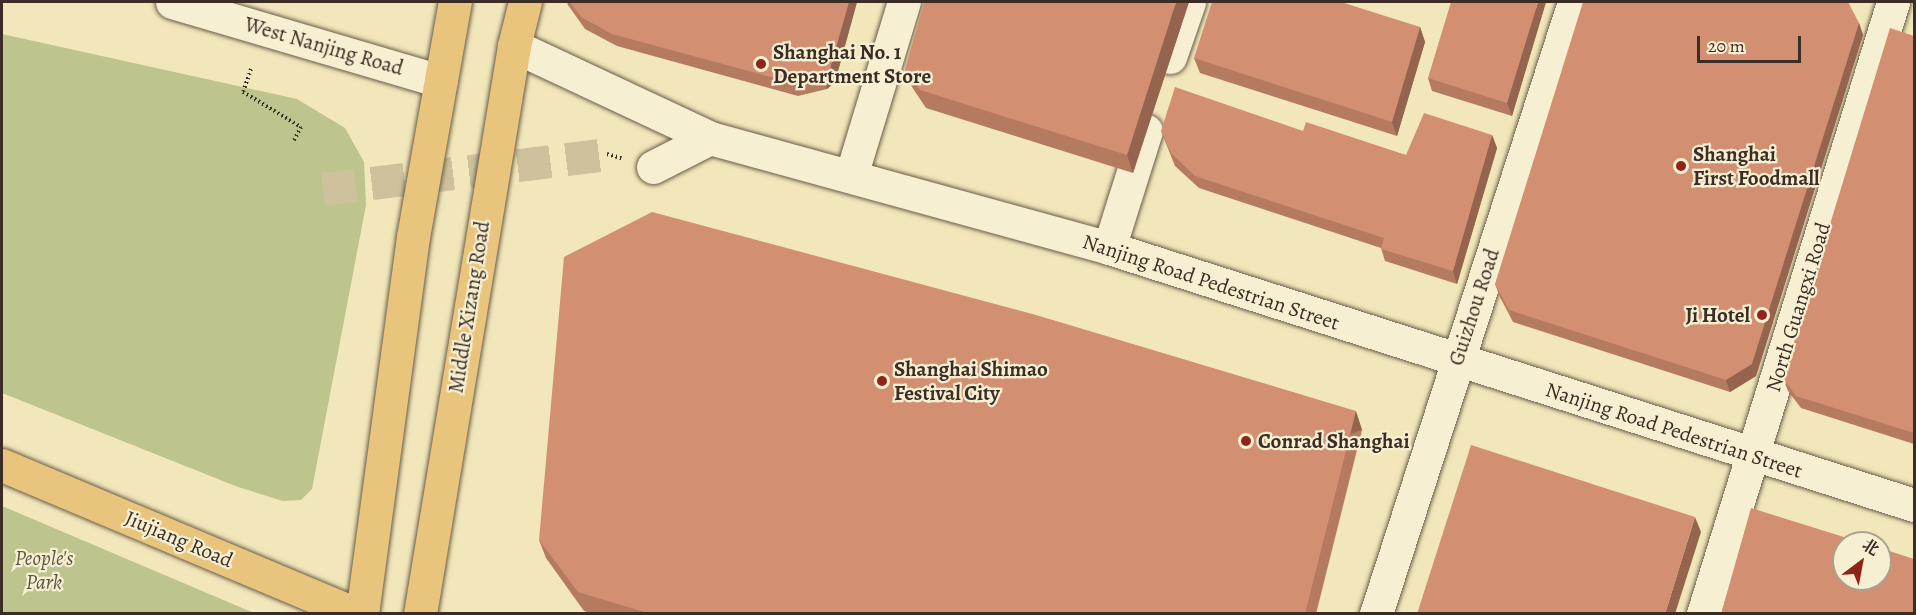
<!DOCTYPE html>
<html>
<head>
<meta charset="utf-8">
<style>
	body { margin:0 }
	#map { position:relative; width:1916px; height:615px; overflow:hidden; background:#f2e7ba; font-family:Alegreya,"Noto Serif SC",serif }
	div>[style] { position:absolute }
	.green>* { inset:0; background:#bdc48d }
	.minor-tunnel>* { height:33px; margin-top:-16.5px; transform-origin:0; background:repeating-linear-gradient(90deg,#cdc29c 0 33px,transparent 0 49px) }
	.path>* { height:4px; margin-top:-2px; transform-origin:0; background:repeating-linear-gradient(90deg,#3b2d25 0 1.5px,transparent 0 4.5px) }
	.roads { filter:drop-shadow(0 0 2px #695c4a) drop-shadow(0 0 2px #695c4a) }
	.minor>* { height:33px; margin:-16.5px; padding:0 16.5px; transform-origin:16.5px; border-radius:16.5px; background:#f7efd2 }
	.major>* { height:33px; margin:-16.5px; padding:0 16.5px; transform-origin:16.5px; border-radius:16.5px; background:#e9c47d }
	.wall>* { inset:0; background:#b57b61 }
	.shaded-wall>* { inset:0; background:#94644f; transform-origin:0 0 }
	.building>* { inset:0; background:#d38f71 }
	.dots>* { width:16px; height:16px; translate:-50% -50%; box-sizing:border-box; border:3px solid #f7efd2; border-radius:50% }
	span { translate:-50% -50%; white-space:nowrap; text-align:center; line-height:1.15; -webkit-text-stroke:4.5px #f7efd2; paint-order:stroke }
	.street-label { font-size:21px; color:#3b2d25 }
	.poi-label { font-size:21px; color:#3b2d25; font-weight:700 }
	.left { translate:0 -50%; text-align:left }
	.right { translate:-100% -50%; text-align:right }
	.park-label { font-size:21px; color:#5c533f; font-style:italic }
	.frame { position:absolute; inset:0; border:3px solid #3b2d25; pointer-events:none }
	.north { position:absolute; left:1832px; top:531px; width:60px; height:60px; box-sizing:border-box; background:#f7efd2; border:2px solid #aca18d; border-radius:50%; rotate:32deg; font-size:16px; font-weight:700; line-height:24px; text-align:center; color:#3b2d25 }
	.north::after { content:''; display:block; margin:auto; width:21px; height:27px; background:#8f2418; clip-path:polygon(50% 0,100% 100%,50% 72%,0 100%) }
	.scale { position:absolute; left:1697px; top:36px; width:104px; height:27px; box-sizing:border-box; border:3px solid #3b2d25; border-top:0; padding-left:8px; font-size:18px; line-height:21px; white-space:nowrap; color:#3b2d25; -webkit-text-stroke:4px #f7efd2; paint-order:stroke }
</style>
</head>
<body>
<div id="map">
	<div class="green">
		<i style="clip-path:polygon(2px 34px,297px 99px,345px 128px,364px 162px,366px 205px,312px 489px,301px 500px,283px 501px,238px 487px,2px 393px)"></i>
		<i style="clip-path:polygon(2px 506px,254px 613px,2px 613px)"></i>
	</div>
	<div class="minor-tunnel">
		<i style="left:323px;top:189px;width:286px;rotate:-7deg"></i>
	</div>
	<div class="path">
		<i style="left:251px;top:69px;width:24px;rotate:109deg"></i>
		<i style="left:243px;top:92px;width:68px;rotate:31.1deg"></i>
		<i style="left:301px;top:127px;width:15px;rotate:118deg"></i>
		<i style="left:607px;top:154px;width:15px;rotate:16deg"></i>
	</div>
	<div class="roads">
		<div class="minor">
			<i style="left:172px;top:2px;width:280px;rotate:16.4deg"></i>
			<i style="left:514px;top:46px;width:217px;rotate:25.1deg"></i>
			<i style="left:710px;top:138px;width:414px;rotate:15.4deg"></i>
			<i style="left:1109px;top:248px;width:845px;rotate:17.71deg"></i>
			<i style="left:1170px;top:57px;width:58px;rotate:-70.9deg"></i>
			<i style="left:653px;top:167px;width:64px;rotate:-27deg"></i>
			<i style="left:851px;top:176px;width:182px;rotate:-73.1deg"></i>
			<i style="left:1109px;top:248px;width:123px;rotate:-72.5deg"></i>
			<i style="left:1376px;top:614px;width:643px;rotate:-72.07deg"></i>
			<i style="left:1703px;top:614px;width:641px;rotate:-72.75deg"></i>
		</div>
		<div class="major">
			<i style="left:2px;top:465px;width:385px;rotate:22.8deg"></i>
			<i style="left:362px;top:614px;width:380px;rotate:-82.3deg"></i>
			<i style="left:413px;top:237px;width:239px;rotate:-79.9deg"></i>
			<i style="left:420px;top:614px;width:576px;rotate:-80.6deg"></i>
			<i style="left:514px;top:46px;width:45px;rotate:-76deg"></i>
		</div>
	</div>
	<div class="wall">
		<i style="clip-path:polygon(567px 2px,857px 2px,835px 82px,827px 89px,798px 96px,617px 46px,585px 29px,568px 5px)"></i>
		<i style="clip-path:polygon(1189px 2px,1133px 173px,926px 108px,912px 87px,905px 69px)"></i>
		<i style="clip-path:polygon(1546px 2px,1512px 116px,1432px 91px,1428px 78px)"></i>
		<i style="clip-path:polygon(1859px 23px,1863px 35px,1756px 376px,1730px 392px,1513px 322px,1500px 297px,1495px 284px)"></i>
		<i style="clip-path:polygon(1420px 27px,1425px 42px,1397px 136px,1200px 73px,1194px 58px)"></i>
		<i style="clip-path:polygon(1914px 36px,1914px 444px,1801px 408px,1788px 391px,1783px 378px)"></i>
		<i style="clip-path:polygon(1161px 131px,1303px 131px,1406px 155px,1492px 135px,1497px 148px,1457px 284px,1385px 261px,1381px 248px,1199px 188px,1175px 166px)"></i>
		<i style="clip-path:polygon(1362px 430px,1316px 614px,594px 614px,584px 611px,546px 558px,539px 540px)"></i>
	</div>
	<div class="shaded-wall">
		<i style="clip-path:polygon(849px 2px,857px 2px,835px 82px,827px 89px,822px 77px)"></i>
		<i style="clip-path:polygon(1176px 2px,1189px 2px,1133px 173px,1127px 155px)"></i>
		<i style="clip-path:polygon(1538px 2px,1546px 2px,1512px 116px,1507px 103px)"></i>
		<i style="clip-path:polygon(1859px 23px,1863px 35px,1756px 376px,1730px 392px,1726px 380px)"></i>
		<i style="clip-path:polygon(1420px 27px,1425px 42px,1397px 136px,1392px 122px)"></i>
		<i style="clip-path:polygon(1492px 135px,1497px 148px,1457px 284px,1453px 271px)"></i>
		<i style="left:1356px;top:411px;width:20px;height:209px;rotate:72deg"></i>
		<i style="clip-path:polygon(1695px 517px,1701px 532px,1675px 614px,1665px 614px)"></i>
	</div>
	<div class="building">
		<i style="clip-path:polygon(570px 2px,849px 2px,830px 69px,822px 77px,793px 83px,612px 34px,581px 17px)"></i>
		<i style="clip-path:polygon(924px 2px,1176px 2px,1127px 155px,920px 90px,905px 69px)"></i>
		<i style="clip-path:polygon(1212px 2px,1341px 2px,1420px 27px,1392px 122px,1194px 58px)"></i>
		<i style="clip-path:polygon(1451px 2px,1538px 2px,1507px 103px,1428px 78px)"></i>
		<i style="clip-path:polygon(1583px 2px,1848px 2px,1859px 23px,1752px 364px,1726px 380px,1509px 310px,1495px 284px)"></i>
		<i style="clip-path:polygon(1890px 28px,1914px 36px,1914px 433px,1796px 396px,1783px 378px)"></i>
		<i style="clip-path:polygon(1175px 87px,1303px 131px,1306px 122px,1406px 155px,1424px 113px,1492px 135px,1453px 271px,1381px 249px,1384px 238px,1195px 176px,1171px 153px,1161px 131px)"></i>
		<i style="clip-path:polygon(652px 212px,1036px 315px,1356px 411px,1305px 614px,651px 614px,578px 592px,539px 540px,564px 257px)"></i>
		<i style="clip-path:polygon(1471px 445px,1695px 517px,1665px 614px,1417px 614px)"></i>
		<i style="clip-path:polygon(1751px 508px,1863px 543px,1844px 543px,1844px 579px,1880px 579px,1880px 548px,1914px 559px,1914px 614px,1721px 614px)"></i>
	</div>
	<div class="dots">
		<i style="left:761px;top:64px;background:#8f2418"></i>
		<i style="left:1681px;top:166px;background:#8f2418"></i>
		<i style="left:1762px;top:315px;background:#8f2418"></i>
		<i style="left:882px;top:381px;background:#8f2418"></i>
		<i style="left:1246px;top:441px;background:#8f2418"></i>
	</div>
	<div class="street-label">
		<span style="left:324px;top:46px;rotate:16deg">West Nanjing Road</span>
		<span style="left:1211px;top:282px;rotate:18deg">Nanjing Road Pedestrian Street</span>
		<span style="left:469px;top:307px;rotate:-81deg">Middle Xizang Road</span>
		<span style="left:1474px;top:307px;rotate:-72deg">Guizhou Road</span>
		<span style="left:1798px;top:307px;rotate:-73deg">North Guangxi Road</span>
		<span style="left:1674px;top:430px;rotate:18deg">Nanjing Road Pedestrian Street</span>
		<span style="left:179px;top:539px;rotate:23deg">Jiujiang Road</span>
	</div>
	<div class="poi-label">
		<span class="left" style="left:773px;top:64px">Shanghai No. 1<br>Department Store</span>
		<span class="left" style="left:1693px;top:166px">Shanghai<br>First Foodmall</span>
		<span class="right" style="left:1750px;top:315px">Ji Hotel</span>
		<span class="left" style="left:894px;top:381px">Shanghai Shimao<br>Festival City</span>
		<span class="left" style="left:1258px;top:441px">Conrad Shanghai</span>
	</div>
	<div class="park-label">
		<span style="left:44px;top:570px">People's<br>Park</span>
	</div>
	<div class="frame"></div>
	<div class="north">北</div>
	<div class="scale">20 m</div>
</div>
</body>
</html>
